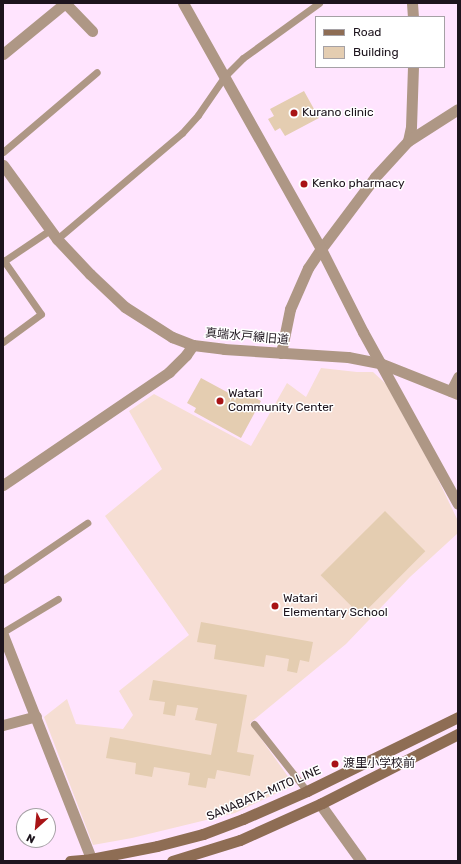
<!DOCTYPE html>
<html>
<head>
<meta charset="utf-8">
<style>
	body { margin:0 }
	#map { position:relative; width:461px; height:864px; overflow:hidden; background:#ffe4fe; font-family:Rubik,"Noto Sans JP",sans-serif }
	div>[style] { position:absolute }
	.education>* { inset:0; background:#f6ded3 }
	.building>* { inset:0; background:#e4cdb1; transform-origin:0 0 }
	.service>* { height:7px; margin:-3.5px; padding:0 3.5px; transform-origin:3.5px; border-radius:3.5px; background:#ae9785 }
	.minor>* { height:11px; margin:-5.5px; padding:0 5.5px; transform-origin:5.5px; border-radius:5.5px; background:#ae9785 }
	.tertiary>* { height:11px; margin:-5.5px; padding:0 5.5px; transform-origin:5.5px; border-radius:5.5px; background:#ae9785 }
	.secondary>* { height:11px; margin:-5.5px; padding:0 5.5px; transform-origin:5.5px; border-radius:5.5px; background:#8e6d54 }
	.dots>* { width:11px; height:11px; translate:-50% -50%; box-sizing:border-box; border:2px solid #fff; border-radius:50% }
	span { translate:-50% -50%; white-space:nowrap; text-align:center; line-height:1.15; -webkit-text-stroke:3px #fff; paint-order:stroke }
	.poi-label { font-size:12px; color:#1d141d }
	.left { translate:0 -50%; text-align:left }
	.street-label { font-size:12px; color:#1d141d }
	.frame { position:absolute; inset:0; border:4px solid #1d141d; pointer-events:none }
	.legend { position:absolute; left:315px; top:16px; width:130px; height:52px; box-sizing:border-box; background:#fff; border:1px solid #a5a1a5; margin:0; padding:5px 7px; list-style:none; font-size:12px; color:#1d141d }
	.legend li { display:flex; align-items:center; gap:8px; height:20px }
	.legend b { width:20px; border:1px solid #a5a1a5 }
	.north { position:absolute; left:16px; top:808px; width:40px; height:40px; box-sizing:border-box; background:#fff; border:1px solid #a5a1a5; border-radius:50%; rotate:207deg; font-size:11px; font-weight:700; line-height:16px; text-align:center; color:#1d141d }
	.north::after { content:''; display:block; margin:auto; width:14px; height:18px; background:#a81416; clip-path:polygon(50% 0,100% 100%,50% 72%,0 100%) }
</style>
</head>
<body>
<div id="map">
	<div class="education">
		<i style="clip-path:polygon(321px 368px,357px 372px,373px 372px,386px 384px,435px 473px,458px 521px,458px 533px,410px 577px,346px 644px,250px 723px,294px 785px,235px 813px,132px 838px,93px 845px,44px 717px,67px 699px,76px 724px,123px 729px,133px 715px,119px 691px,189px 635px,105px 516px,162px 469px,129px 411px,154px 394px,251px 446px,287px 383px,306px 397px)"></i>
	</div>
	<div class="building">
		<i style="clip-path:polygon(304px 91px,319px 118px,285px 136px,280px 128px,275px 131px,268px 119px,274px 116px,270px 109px)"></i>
		<i style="clip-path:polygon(201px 378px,238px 398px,242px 391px,261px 401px,241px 438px,194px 412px,196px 408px,187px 403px)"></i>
		<i style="left:385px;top:511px;width:57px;height:91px;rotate:45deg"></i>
		<i style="clip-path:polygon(201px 622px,313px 642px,309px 662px,300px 660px,297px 673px,287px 671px,289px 659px,266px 655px,264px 667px,214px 659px,216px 645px,197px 642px)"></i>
		<i style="clip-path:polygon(153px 680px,247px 695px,237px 752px,254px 755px,250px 776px,217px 770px,215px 779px,208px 778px,206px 788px,188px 785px,190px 773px,154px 767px,152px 777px,135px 774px,136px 763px,106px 758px,110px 737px,211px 755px,217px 724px,195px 720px,198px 708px,177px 705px,175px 716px,163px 714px,165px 702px,149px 700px)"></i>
	</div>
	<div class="service">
		<i style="left:3px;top:152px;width:123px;rotate:-40.4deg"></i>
		<i style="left:57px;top:239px;width:164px;rotate:-40.3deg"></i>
		<i style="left:182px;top:133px;width:24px;rotate:-48deg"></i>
		<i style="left:198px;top:115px;width:47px;rotate:-55.3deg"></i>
		<i style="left:225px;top:76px;width:25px;rotate:-45deg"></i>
		<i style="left:243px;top:58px;width:94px;rotate:-35.9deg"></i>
		<i style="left:3px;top:342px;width:47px;rotate:-36.4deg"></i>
		<i style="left:41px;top:314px;width:65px;rotate:-124.9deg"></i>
		<i style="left:4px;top:261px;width:55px;rotate:-34deg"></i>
		<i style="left:3px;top:580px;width:102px;rotate:-34.2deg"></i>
		<i style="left:3px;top:632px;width:64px;rotate:-31deg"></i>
		<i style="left:254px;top:724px;width:85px;rotate:51.7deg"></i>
	</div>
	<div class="minor">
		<i style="left:412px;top:3px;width:14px;rotate:86deg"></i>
		<i style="left:3px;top:54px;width:80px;rotate:-39.4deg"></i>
		<i style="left:65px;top:3px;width:39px;rotate:46deg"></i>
		<i style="left:408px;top:141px;width:14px;rotate:-78deg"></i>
		<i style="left:411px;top:127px;width:60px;rotate:-88.1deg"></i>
		<i style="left:3px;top:165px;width:92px;rotate:53.9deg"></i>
		<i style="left:57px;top:239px;width:48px;rotate:46.7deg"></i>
		<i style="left:90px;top:274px;width:48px;rotate:43.3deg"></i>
		<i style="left:125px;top:307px;width:56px;rotate:32.6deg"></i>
		<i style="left:172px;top:337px;width:22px;rotate:21deg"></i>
		<i style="left:193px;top:345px;width:31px;rotate:7deg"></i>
		<i style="left:224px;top:349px;width:124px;rotate:3.7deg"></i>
		<i style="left:348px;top:357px;width:33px;rotate:11deg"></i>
		<i style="left:380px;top:363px;width:84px;rotate:21.7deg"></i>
		<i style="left:281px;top:353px;width:45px;rotate:-78.4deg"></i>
		<i style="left:290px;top:309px;width:45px;rotate:-66.3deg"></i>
		<i style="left:308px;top:268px;width:23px;rotate:-56deg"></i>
		<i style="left:321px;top:249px;width:90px;rotate:-53.1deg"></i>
		<i style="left:375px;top:177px;width:49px;rotate:-47.5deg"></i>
		<i style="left:408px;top:141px;width:59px;rotate:-32.6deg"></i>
		<i style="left:451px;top:391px;width:16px;rotate:-63deg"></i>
		<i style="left:3px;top:485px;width:201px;rotate:-34.2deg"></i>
		<i style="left:169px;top:372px;width:24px;rotate:-45deg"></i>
		<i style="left:186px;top:355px;width:12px;rotate:-55deg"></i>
		<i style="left:3px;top:635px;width:243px;rotate:68.5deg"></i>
		<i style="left:3px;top:725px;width:34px;rotate:-15deg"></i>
		<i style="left:320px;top:804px;width:70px;rotate:54.3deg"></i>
	</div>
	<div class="tertiary">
		<i style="left:183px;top:3px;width:282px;rotate:60.7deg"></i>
		<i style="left:321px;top:249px;width:93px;rotate:63.2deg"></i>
		<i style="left:363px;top:332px;width:196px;rotate:61.1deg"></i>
	</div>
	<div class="secondary">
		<i style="left:70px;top:861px;width:21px;rotate:-5deg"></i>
		<i style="left:91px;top:859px;width:67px;rotate:-11.1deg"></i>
		<i style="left:157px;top:846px;width:48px;rotate:-14.6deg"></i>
		<i style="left:203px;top:834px;width:43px;rotate:-20.6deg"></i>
		<i style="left:243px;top:819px;width:70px;rotate:-23.6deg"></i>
		<i style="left:307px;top:791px;width:168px;rotate:-26.1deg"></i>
		<i style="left:172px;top:861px;width:71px;rotate:-17.2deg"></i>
		<i style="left:240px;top:840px;width:90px;rotate:-24.3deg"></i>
		<i style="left:322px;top:803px;width:153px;rotate:-26.9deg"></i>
	</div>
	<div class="dots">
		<i style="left:294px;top:113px;background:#a81416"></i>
		<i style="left:304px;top:184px;background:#a81416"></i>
		<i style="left:220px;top:401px;background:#a81416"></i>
		<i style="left:275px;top:606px;background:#a81416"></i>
		<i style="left:335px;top:764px;background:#a81416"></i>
	</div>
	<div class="poi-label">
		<span class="left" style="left:302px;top:113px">Kurano clinic</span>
		<span class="left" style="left:312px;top:184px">Kenko pharmacy</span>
		<span class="left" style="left:228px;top:401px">Watari<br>Community Center</span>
		<span class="left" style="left:283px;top:606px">Watari<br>Elementary School</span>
		<span class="left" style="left:343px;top:764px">渡里小学校前</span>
	</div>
	<div class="street-label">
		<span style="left:247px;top:337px;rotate:5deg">真端水戸線旧道</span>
		<span style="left:264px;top:794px;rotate:-23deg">SANABATA-MITO LINE</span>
	</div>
	<div class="frame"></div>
	<ul class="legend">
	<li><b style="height:5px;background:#8e6d54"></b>Road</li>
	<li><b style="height:11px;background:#e4cdb1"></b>Building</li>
	</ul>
	<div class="north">N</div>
</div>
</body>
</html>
